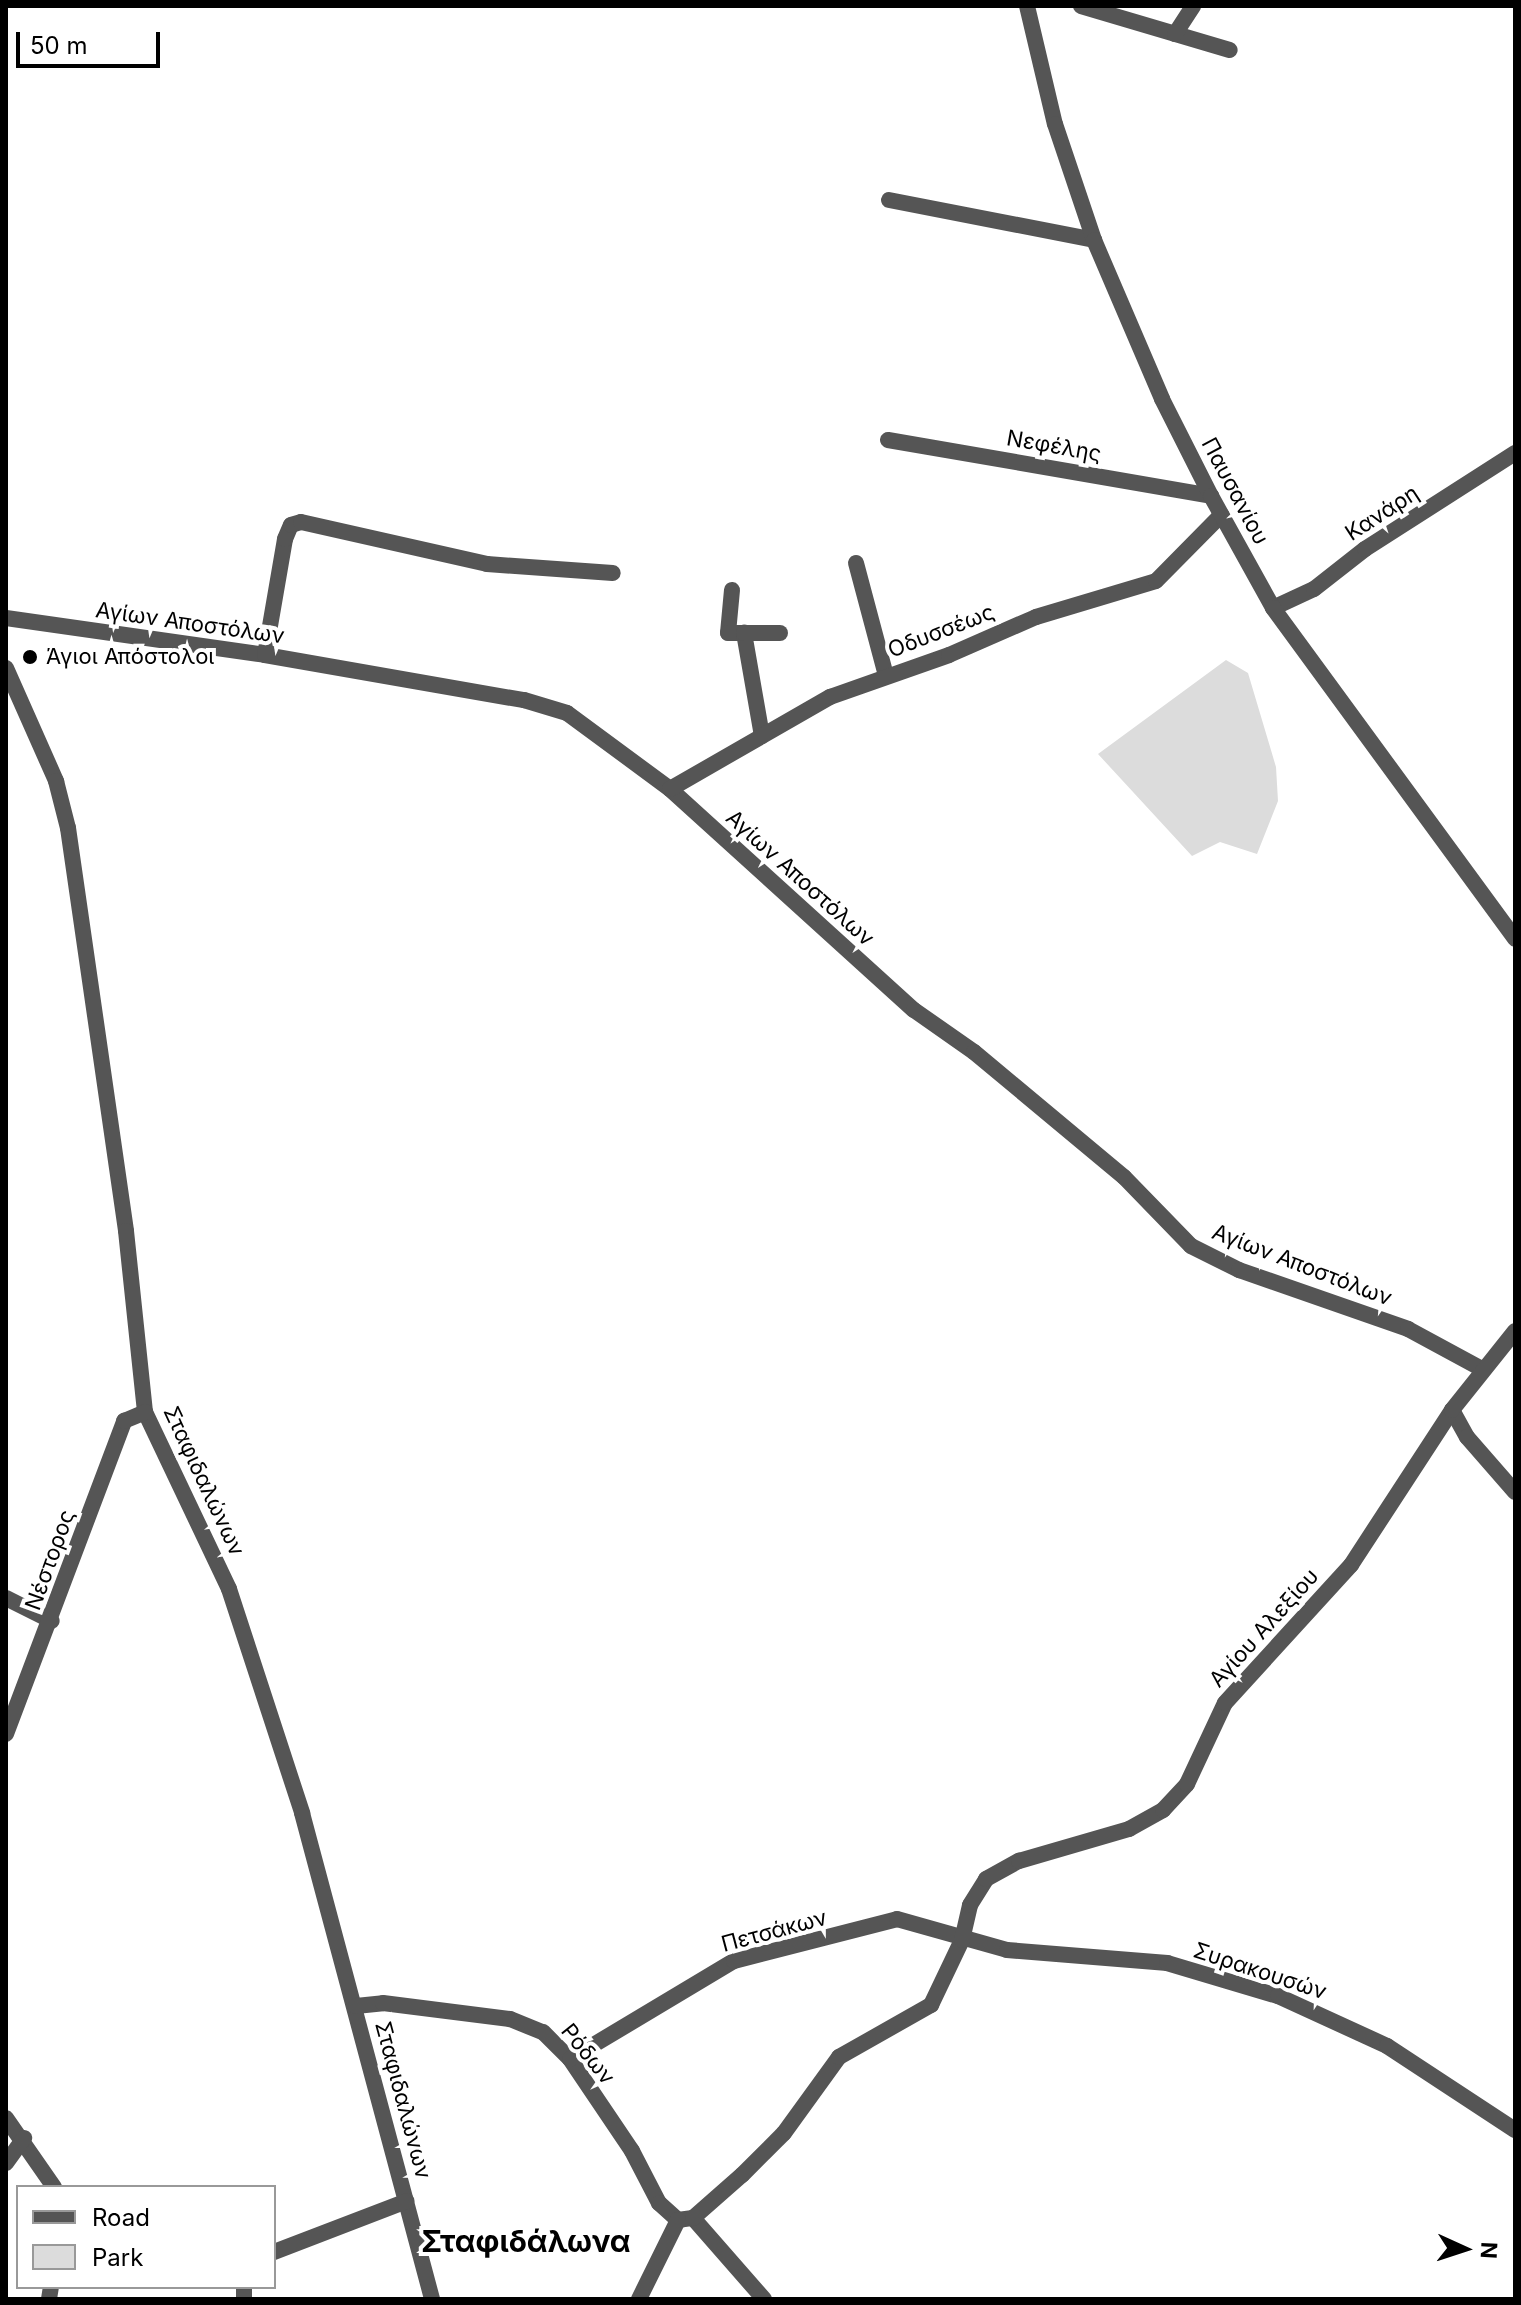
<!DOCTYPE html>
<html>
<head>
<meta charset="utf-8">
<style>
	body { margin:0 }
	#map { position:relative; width:1521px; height:2305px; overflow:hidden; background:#fff; font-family:Inter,sans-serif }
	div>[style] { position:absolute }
	.green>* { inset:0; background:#dcdcdc }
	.minor>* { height:16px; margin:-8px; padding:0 8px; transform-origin:8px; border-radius:8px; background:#555 }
	.tertiary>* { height:16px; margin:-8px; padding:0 8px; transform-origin:8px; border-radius:8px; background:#555 }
	.dots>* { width:22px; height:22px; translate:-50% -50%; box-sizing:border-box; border:4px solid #fff; border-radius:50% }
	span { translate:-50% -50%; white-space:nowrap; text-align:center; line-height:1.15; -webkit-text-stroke:8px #fff; paint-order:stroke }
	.street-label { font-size:22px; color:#000 }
	.poi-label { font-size:22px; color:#000 }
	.left { translate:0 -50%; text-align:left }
	.district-label { font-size:30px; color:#000; font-weight:700 }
	.frame { position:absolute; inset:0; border:8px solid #000; pointer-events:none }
	.legend { position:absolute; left:16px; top:2185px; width:260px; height:104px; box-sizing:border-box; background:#fff; border:2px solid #999; margin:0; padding:10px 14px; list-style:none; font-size:24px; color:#000 }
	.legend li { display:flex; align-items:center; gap:16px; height:40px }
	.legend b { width:40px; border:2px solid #999 }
	.north { position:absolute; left:1425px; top:2209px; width:80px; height:80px; -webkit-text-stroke:6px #fff; paint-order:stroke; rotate:93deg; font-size:22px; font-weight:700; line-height:32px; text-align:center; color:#000 }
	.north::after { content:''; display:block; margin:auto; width:28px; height:36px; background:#000; clip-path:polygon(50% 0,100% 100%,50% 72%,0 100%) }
	.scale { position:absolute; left:16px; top:32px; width:144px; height:36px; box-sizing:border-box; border:4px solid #000; border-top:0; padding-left:10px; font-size:24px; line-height:28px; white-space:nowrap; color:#000; -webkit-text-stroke:6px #fff; paint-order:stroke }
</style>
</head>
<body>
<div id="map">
	<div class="green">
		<i style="clip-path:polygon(1226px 660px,1248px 673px,1276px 767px,1278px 801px,1257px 854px,1220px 842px,1192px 856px,1098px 754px)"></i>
	</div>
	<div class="minor">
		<i style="left:1081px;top:6px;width:155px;rotate:16.5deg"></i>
		<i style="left:1175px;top:34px;width:33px;rotate:-57deg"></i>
		<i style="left:889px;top:200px;width:209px;rotate:11deg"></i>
		<i style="left:888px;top:440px;width:328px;rotate:9.8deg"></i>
		<i style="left:856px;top:563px;width:117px;rotate:75.1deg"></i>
		<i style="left:732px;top:590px;width:43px;rotate:95.3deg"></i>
		<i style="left:728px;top:633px;width:16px"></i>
		<i style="left:1273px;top:608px;width:45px;rotate:-24.9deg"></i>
		<i style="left:1314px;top:589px;width:65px;rotate:-38.1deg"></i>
		<i style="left:1365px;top:549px;width:178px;rotate:-32.6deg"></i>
		<i style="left:6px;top:618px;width:262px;rotate:8.1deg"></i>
		<i style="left:265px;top:655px;width:263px;rotate:9.9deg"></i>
		<i style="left:524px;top:700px;width:45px;rotate:16.8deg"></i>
		<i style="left:567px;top:713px;width:128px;rotate:36.4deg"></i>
		<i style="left:670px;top:789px;width:329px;rotate:42.2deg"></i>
		<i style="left:914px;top:1010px;width:73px;rotate:35deg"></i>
		<i style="left:974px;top:1052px;width:195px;rotate:39.8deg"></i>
		<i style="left:1124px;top:1177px;width:96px;rotate:45.8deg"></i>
		<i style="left:1191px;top:1246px;width:54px;rotate:26.6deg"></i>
		<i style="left:1239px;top:1270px;width:179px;rotate:19.2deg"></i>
		<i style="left:1408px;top:1329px;width:84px;rotate:28.4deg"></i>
		<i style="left:265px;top:655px;width:118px;rotate:-80.2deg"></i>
		<i style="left:285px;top:539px;width:15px;rotate:-67deg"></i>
		<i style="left:291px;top:525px;width:10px;rotate:-17deg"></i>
		<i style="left:301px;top:522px;width:191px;rotate:12.7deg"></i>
		<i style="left:487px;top:564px;width:126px;rotate:4.1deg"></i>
		<i style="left:6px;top:668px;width:124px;rotate:66.1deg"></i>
		<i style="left:56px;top:781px;width:49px;rotate:75.7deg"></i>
		<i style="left:68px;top:828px;width:407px;rotate:81.8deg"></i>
		<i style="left:126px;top:1231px;width:182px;rotate:84deg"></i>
		<i style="left:145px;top:1412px;width:196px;rotate:64.6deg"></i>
		<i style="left:229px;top:1589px;width:236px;rotate:71.9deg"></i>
		<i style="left:302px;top:1813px;width:503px;rotate:75.02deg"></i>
		<i style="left:762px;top:736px;width:105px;rotate:-99.9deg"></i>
		<i style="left:744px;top:633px;width:36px"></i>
		<i style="left:670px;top:789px;width:185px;rotate:-29.9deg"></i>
		<i style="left:830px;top:697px;width:126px;rotate:-19.4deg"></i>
		<i style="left:949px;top:655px;width:95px;rotate:-23.6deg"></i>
		<i style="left:1036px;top:617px;width:125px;rotate:-16.7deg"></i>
		<i style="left:1156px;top:581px;width:93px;rotate:-45.4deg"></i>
		<i style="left:1452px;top:1410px;width:31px;rotate:61deg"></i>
		<i style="left:1467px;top:1437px;width:73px;rotate:48.9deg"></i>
		<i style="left:6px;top:1598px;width:51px;rotate:26.6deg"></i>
		<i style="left:6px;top:1734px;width:335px;rotate:-69.3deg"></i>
		<i style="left:124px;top:1421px;width:23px;rotate:-23deg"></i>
		<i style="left:356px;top:2006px;width:27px;rotate:-6deg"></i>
		<i style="left:383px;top:2003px;width:128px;rotate:7.2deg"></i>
		<i style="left:510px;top:2019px;width:35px;rotate:22deg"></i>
		<i style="left:543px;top:2032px;width:38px;rotate:45deg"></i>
		<i style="left:570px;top:2059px;width:111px;rotate:56deg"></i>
		<i style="left:632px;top:2151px;width:59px;rotate:62.6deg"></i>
		<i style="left:659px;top:2203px;width:25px;rotate:42deg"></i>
		<i style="left:570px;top:2059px;width:191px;rotate:-30.9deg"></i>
		<i style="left:734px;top:1961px;width:168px;rotate:-14.4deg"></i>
		<i style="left:897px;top:1919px;width:114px;rotate:15.7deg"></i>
		<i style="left:1007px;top:1950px;width:161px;rotate:4.6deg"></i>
		<i style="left:1167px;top:1963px;width:116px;rotate:16.6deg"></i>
		<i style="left:1278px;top:1996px;width:120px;rotate:24.6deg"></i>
		<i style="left:1387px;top:2046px;width:153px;rotate:33.3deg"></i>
		<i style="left:6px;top:2118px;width:84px;rotate:55.2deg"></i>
		<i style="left:6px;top:2163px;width:31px;rotate:-54deg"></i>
		<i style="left:693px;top:2218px;width:108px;rotate:48.8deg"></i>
		<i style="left:678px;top:2220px;width:15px;rotate:-8deg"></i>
		<i style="left:693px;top:2218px;width:65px;rotate:-41.3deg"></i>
		<i style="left:742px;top:2175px;width:59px;rotate:-45deg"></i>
		<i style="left:784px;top:2133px;width:94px;rotate:-54.1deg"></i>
		<i style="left:839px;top:2057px;width:106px;rotate:-29.5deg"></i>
		<i style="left:931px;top:2005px;width:72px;rotate:-64.5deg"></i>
		<i style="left:962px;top:1940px;width:36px;rotate:-77deg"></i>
		<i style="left:970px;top:1905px;width:31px;rotate:-58deg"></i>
		<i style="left:986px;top:1879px;width:38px;rotate:-29deg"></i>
		<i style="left:1019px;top:1861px;width:115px;rotate:-16.2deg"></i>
		<i style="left:1129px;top:1829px;width:39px;rotate:-29deg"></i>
		<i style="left:1163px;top:1810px;width:35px;rotate:-47deg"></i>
		<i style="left:1187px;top:1784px;width:89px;rotate:-64.9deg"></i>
		<i style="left:1225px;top:1703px;width:187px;rotate:-47.6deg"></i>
		<i style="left:1351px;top:1565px;width:185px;rotate:-56.9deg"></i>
		<i style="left:1452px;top:1410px;width:101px;rotate:-51.4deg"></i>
		<i style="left:274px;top:2252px;width:142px;rotate:-21deg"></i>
		<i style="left:244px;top:2287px;width:12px;rotate:90deg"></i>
		<i style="left:49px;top:2299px;width:12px;rotate:-81deg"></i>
		<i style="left:639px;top:2299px;width:88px;rotate:-63.7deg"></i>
	</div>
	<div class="tertiary">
		<i style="left:1027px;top:6px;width:121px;rotate:76.7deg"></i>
		<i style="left:1055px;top:124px;width:122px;rotate:71.4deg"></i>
		<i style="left:1094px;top:240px;width:173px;rotate:66.8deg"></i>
		<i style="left:1162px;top:399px;width:109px;rotate:63.2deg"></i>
		<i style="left:1211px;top:496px;width:128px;rotate:61deg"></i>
		<i style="left:1273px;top:608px;width:410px;rotate:53.8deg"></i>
	</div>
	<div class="dots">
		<i style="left:30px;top:657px;background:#000"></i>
	</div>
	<div class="street-label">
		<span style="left:1054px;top:446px;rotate:10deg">Νεφέλης</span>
		<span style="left:1235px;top:491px;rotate:62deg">Παυσανίου</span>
		<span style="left:1382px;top:513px;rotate:-33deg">Κανάρη</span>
		<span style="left:190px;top:623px;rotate:8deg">Αγίων Αποστόλων</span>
		<span style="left:941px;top:631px;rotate:-21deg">Οδυσσέως</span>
		<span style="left:800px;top:878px;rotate:42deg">Αγίων Αποστόλων</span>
		<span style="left:1302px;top:1265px;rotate:21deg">Αγίων Αποστόλων</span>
		<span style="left:204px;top:1481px;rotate:65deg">Σταφιδαλώνων</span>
		<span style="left:50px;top:1560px;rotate:-70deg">Νέστορος</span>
		<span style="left:1264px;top:1628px;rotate:-48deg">Αγίου Αλεξίου</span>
		<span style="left:774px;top:1931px;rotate:-15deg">Πετσάκων</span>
		<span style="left:1260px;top:1971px;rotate:18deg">Συρακουσών</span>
		<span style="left:588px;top:2054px;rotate:51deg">Ρόδων</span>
		<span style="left:403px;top:2100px;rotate:75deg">Σταφιδαλώνων</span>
	</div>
	<div class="poi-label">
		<span class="left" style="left:46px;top:657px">Άγιοι Απόστολοι</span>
	</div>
	<div class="district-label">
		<span style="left:526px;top:2241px">Σταφιδάλωνα</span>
	</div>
	<div class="frame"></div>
	<ul class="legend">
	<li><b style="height:10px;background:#555"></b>Road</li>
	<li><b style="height:22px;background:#dcdcdc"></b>Park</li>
	</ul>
	<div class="north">N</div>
	<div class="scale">50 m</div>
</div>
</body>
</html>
